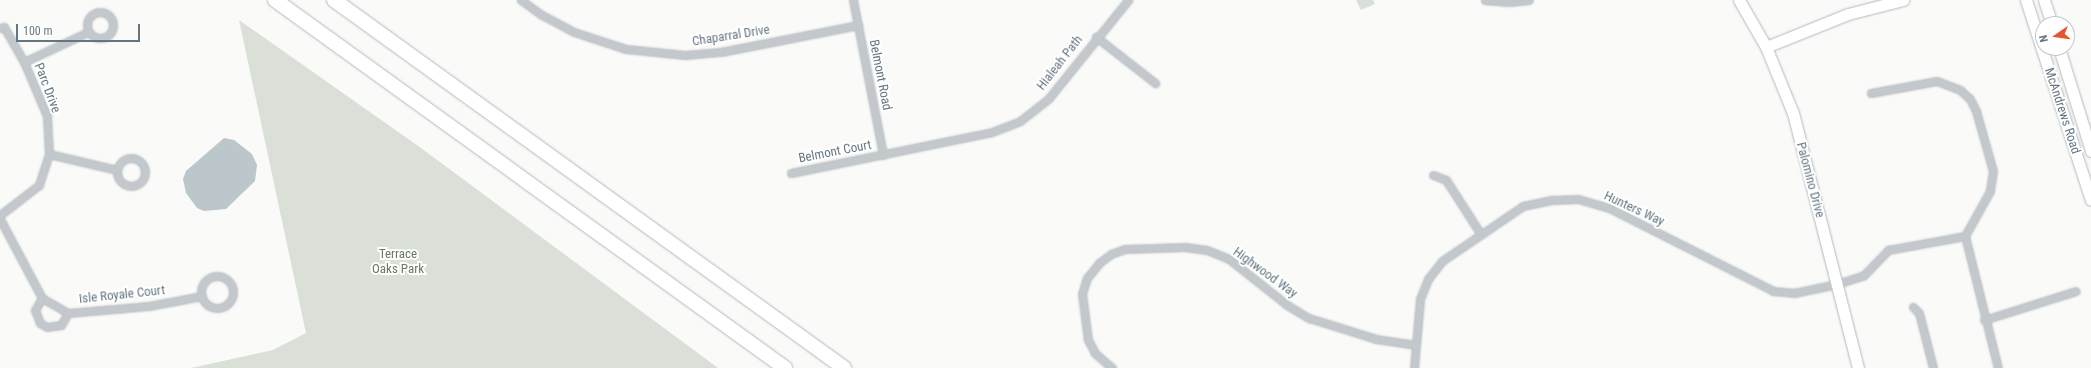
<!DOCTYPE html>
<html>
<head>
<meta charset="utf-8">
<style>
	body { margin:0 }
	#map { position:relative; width:2091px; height:368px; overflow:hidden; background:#fafaf8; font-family:"Roboto Condensed",sans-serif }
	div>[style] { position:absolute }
	.green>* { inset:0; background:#dadfd7 }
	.water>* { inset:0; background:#bbc7cb }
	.roads { filter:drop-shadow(0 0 1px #b3babf) drop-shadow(0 0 1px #b3babf) }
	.street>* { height:7px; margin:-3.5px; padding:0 3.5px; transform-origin:3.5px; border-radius:3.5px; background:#c3c8cc }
	.street>.ring { margin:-3.5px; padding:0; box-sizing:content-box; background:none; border:7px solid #c3c8cc; border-radius:50% }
	.secondary>* { height:11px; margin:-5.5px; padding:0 5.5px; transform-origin:5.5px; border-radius:5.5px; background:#fff }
	.highway>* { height:14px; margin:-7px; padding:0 7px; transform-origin:7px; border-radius:7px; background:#fff }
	span { translate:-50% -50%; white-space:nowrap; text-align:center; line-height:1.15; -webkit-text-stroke:4px #fff; paint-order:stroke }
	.street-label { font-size:13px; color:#657683 }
	.park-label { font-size:13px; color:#687a64 }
	.north { position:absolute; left:2035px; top:16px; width:40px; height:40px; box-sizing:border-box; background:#fff; border:1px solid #c1c8cd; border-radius:50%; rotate:257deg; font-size:11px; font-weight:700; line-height:16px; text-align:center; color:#657683 }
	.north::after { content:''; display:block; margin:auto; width:14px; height:18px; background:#e4572e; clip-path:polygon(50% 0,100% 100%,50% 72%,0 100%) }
	.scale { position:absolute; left:16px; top:24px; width:124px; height:18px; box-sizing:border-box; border:2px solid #657683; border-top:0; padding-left:5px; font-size:12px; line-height:14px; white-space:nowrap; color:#657683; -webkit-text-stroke:3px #fff; paint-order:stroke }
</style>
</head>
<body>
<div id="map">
	<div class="green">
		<i style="clip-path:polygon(1356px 0,1373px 0,1375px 4px,1361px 10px)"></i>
		<i style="clip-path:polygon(239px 20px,421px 148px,718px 368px,191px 368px,273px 350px,306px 333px)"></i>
	</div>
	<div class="water">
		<i style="clip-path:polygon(224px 138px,234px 140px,252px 154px,257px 165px,255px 181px,226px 209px,204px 211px,197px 208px,186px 193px,183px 179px,186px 171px)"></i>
	</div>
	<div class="roads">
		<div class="street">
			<i style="left:521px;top:0;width:26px;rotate:36deg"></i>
			<i style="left:542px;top:15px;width:36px;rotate:28deg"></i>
			<i style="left:574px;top:32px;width:55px;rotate:18.1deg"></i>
			<i style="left:626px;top:49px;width:59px;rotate:5.8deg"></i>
			<i style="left:685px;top:55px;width:36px;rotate:-5deg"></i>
			<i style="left:721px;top:52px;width:140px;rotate:-11.1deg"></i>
			<i style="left:853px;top:0;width:158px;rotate:79deg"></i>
			<i style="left:1485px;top:0;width:24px;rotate:5deg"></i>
			<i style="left:1509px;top:2px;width:20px;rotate:-6deg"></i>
			<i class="ring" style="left:87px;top:12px;width:19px;height:19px"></i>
			<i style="left:0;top:28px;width:4px;rotate:-14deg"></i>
			<i style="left:4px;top:27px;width:40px;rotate:60.3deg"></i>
			<i style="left:24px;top:62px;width:59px;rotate:66.9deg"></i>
			<i style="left:47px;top:116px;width:38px;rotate:87deg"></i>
			<i style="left:49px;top:154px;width:33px;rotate:108deg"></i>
			<i style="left:39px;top:185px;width:49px;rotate:142.4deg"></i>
			<i style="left:1096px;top:37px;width:75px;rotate:37.9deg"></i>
			<i style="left:24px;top:62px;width:71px;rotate:-25.1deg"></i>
			<i style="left:1871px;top:93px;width:67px;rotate:-10.3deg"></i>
			<i style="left:1937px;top:81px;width:25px;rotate:21deg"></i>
			<i style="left:1960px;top:90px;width:13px;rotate:42deg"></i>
			<i style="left:1970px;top:99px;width:13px;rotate:63deg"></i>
			<i style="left:1976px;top:111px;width:62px;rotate:74.2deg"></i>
			<i style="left:1993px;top:171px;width:20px;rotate:99deg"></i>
			<i style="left:1990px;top:191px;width:51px;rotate:119.1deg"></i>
			<i style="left:49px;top:154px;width:70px;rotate:13.2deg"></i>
			<i class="ring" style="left:117px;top:158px;width:21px;height:21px"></i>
			<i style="left:791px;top:173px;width:205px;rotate:-11.5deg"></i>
			<i style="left:992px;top:132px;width:30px;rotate:-21deg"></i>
			<i style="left:1020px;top:121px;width:37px;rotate:-38deg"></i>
			<i style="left:1049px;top:98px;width:126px;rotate:-51.1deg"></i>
			<i style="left:1433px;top:175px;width:14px;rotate:21deg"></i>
			<i style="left:1446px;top:180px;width:63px;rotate:57.3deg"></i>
			<i style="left:0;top:219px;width:89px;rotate:62deg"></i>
			<i style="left:42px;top:298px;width:30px;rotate:30deg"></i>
			<i style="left:68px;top:313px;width:81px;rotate:-4.9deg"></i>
			<i style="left:149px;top:306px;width:54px;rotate:-10.7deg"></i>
			<i style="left:1965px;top:236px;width:136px;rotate:76deg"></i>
			<i class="ring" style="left:201px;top:276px;width:25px;height:25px"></i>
			<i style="left:42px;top:298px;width:14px;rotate:120deg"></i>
			<i style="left:35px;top:310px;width:14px;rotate:69deg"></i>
			<i style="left:40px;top:323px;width:8px;rotate:30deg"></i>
			<i style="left:47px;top:327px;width:14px;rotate:-8deg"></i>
			<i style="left:61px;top:325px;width:14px;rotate:-60deg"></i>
			<i style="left:1913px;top:307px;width:8px;rotate:45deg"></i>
			<i style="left:1919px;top:313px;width:57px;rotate:75.7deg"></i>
			<i style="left:1984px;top:320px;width:96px;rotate:-17.5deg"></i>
			<i style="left:1112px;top:368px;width:23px;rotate:-139deg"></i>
			<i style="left:1095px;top:353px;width:15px;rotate:-118deg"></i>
			<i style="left:1088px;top:340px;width:46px;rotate:-97.4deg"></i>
			<i style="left:1082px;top:294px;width:17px;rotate:-73deg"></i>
			<i style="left:1087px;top:278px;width:19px;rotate:-51deg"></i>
			<i style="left:1099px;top:263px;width:15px;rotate:-37deg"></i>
			<i style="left:1111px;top:254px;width:15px;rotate:-20deg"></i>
			<i style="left:1125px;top:249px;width:60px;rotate:-1.9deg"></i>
			<i style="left:1185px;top:247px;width:22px;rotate:8deg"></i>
			<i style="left:1207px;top:250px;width:24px;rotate:22deg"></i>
			<i style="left:1229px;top:259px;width:74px;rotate:38.4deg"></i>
			<i style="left:1287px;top:305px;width:26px;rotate:31deg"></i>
			<i style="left:1309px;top:318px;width:70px;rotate:17.4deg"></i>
			<i style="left:1376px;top:339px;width:40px;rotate:8.5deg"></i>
			<i style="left:1414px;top:368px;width:69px;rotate:-85deg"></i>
			<i style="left:1420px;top:299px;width:22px;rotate:-68deg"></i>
			<i style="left:1428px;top:279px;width:23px;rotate:-52deg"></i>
			<i style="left:1442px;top:261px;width:98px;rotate:-34.2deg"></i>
			<i style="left:1523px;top:206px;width:30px;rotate:-12deg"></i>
			<i style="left:1552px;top:200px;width:26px;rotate:-2deg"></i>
			<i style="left:1578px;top:199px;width:32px;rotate:16deg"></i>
			<i style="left:1609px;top:208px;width:184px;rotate:26.8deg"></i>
			<i style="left:1773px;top:291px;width:21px;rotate:5deg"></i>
			<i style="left:1794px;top:293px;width:44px;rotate:-11.8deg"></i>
			<i style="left:1837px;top:284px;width:28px;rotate:-18deg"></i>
			<i style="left:1864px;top:275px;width:35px;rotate:-46deg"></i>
			<i style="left:1888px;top:250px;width:78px;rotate:-10.3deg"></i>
		</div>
		<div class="secondary">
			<i style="left:1739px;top:0;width:54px;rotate:60.1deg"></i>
			<i style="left:1766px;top:47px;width:71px;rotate:67.8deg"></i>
			<i style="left:1793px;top:113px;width:263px;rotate:75.7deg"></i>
			<i style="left:2026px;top:0;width:210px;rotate:72deg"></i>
			<i style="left:2044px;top:0;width:25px;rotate:72deg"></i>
			<i style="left:1766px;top:47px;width:88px;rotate:-21.9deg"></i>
			<i style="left:1848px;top:14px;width:57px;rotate:-14.3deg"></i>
			<i style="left:2059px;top:48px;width:108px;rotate:72.7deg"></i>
		</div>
		<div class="highway">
			<i style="left:275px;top:0;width:629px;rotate:35.81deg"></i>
			<i style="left:334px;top:0;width:629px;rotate:35.81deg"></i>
		</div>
	</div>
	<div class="street-label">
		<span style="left:731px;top:36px;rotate:-9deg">Chaparral Drive</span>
		<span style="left:1060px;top:63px;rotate:-52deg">Hialeah Path</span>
		<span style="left:880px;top:75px;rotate:79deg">Belmont Road</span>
		<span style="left:47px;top:88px;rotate:69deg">Parc Drive</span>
		<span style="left:2062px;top:111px;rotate:72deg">McAndrews Road</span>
		<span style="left:835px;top:152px;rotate:-11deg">Belmont Court</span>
		<span style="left:1810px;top:180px;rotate:75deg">Palomino Drive</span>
		<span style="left:1634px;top:209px;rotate:25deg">Hunters Way</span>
		<span style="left:1265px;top:273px;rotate:36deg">Highwood Way</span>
		<span style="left:122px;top:295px;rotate:-6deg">Isle Royale Court</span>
	</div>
	<div class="park-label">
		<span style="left:398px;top:262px">Terrace<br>Oaks Park</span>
	</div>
	<div class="north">N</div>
	<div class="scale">100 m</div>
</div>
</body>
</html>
